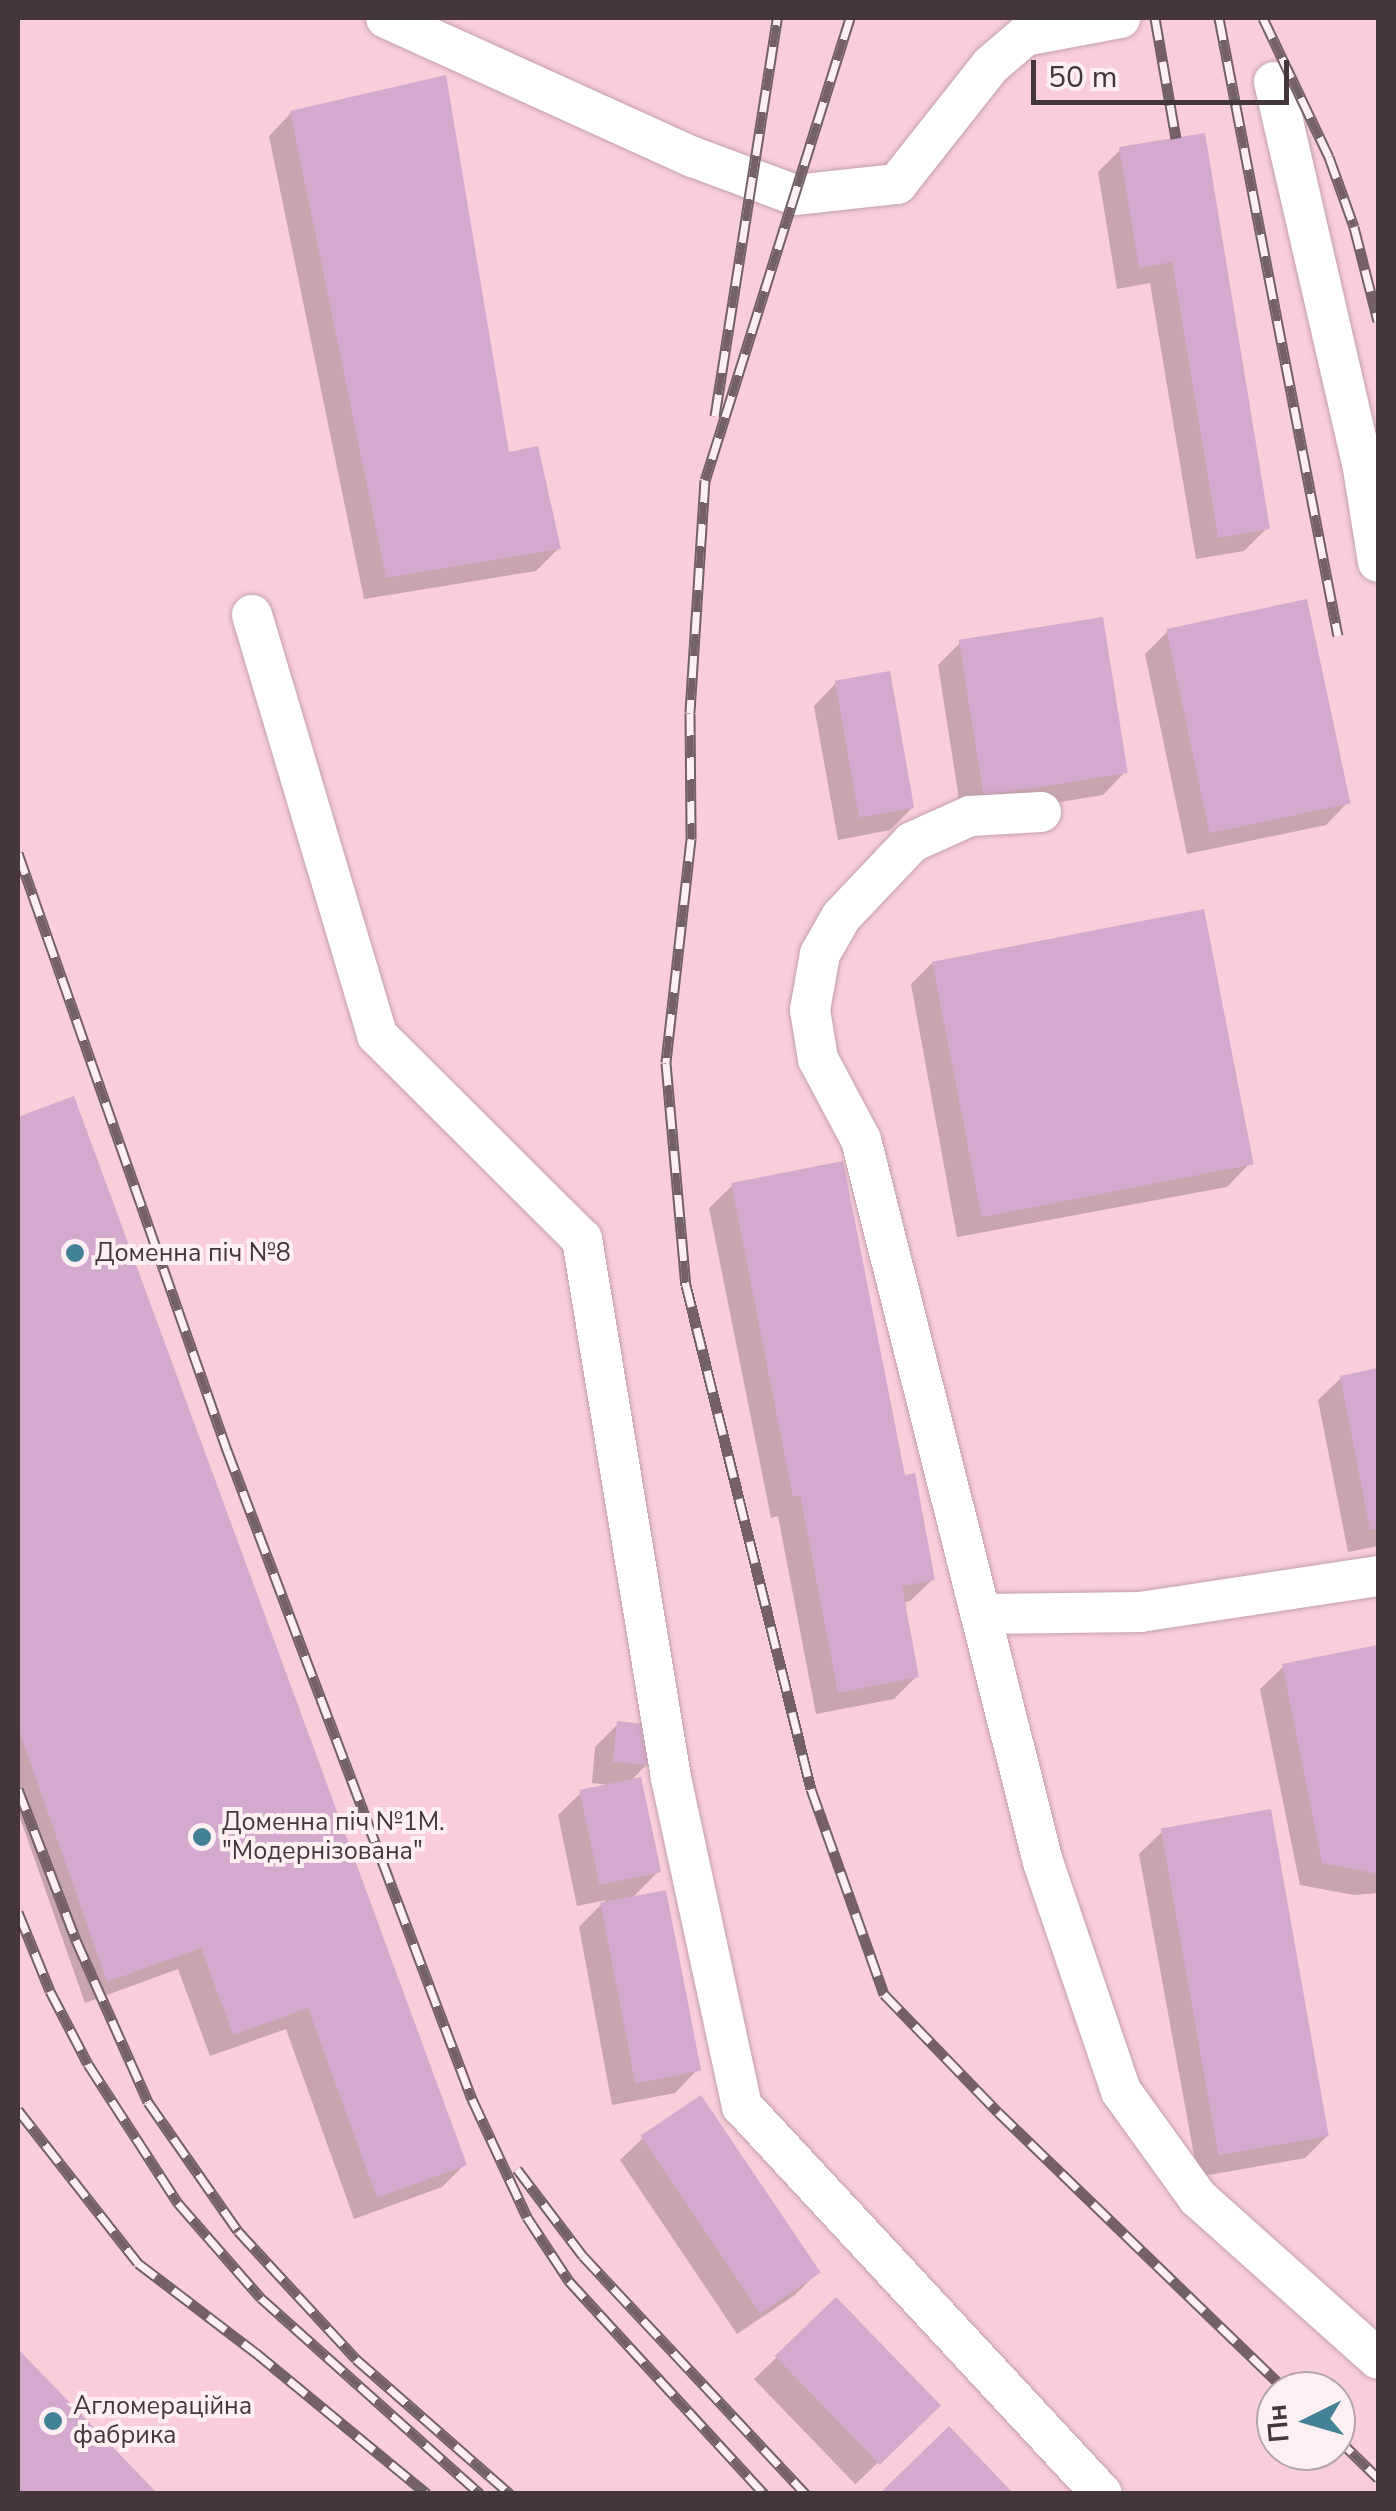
<!DOCTYPE html>
<html>
<head>
<meta charset="utf-8">
<style>
	body { margin:0 }
	#map { position:relative; width:1396px; height:2511px; overflow:hidden; background:#fbdde6; font-family:"Nunito Sans",sans-serif }
	div>[style] { position:absolute }
	.built>* { inset:0; background:#f9cdda }
	.shadow>* { inset:0; background:#0003; transform-origin:0 0 }
	.building>* { inset:0; background:#d3a9cd; transform-origin:0 0 }
	.roads { filter:drop-shadow(0 0 2px #c2a0aa) drop-shadow(0 0 2px #c2a0aa) }
	.minor>* { height:40px; margin:-20px; padding:0 20px; transform-origin:20px; border-radius:20px; background:#fff }
	.rail>* { height:11px; margin-top:-5.5px; transform-origin:0; background:repeating-linear-gradient(90deg,#feeff3 0 22px,#746167 0 44px); box-sizing:border-box; border-block:2px solid #746167 }
	.dots>* { width:28px; height:28px; translate:-50% -50%; box-sizing:border-box; border:5px solid #feeff3; border-radius:50% }
	span { translate:-50% -50%; white-space:nowrap; text-align:center; line-height:1.15; -webkit-text-stroke:8px #feeff3; paint-order:stroke }
	.poi-label { font-size:25px; color:#45363b }
	.left { translate:0 -50%; text-align:left }
	.frame { position:absolute; inset:0; border:20px solid #45363b; pointer-events:none }
	.north { position:absolute; left:1256px; top:2371px; width:100px; height:100px; box-sizing:border-box; background:#feeff3; border:2px solid #b4a5a9; border-radius:50%; rotate:265deg; font-size:28px; font-weight:700; line-height:40px; text-align:center; color:#45363b }
	.north::after { content:''; display:block; margin:auto; width:35px; height:45px; background:#438296; clip-path:polygon(50% 0,100% 100%,50% 72%,0 100%) }
	.scale { position:absolute; left:1031px; top:60px; width:258px; height:45px; box-sizing:border-box; border:5px solid #45363b; border-top:0; padding-left:12px; font-size:30px; line-height:35px; white-space:nowrap; color:#45363b; -webkit-text-stroke:8px #feeff3; paint-order:stroke }
</style>
</head>
<body>
<div id="map">
	<div class="built">
		<i style="clip-path:polygon(evenodd,18px 18px,1378px 18px,1378px 2493px,18px 2493px,18px 18px,1276px 2391px,1336px 2391px,1336px 2451px,1276px 2451px,1276px 2391px)"></i>
	</div>
	<div class="shadow">
		<i style="clip-path:polygon(291px 113px,507px 455px,558px 549px,536px 571px,364px 599px,269px 136px)"></i>
		<i style="clip-path:polygon(1203px 136px,1267px 528px,1244px 551px,1196px 559px,1150px 283px,1117px 289px,1098px 172px,1120px 150px)"></i>
		<i style="clip-path:polygon(1167px 632px,1348px 802px,1326px 825px,1187px 854px,1145px 654px)"></i>
		<i style="clip-path:polygon(960px 643px,1125px 772px,1103px 795px,962px 818px,938px 665px)"></i>
		<i style="clip-path:polygon(836px 683px,912px 808px,890px 830px,838px 840px,814px 706px)"></i>
		<i style="clip-path:polygon(934px 961px,1249px 1164px,1227px 1187px,957px 1237px,911px 984px)"></i>
		<i style="clip-path:polygon(72px 1099px,464px 2165px,442px 2187px,354px 2219px,286px 2029px,210px 2056px,178px 1969px,85px 2003px,18px 1812px,18px 1119px)"></i>
		<i style="clip-path:polygon(732px 1186px,903px 1477px,933px 1579px,910px 1601px,903px 1603px,917px 1676px,894px 1699px,816px 1714px,778px 1516px,771px 1518px,709px 1208px)"></i>
		<i style="clip-path:polygon(1378px 1371px,1378px 1546px,1348px 1552px,1318px 1400px,1341px 1378px)"></i>
		<i style="clip-path:polygon(1378px 1648px,1378px 1893px,1354px 1895px,1300px 1885px,1260px 1689px,1283px 1667px)"></i>
		<i style="clip-path:polygon(618px 1724px,647px 1764px,629px 1783px,659px 1871px,631px 1899px,697px 2070px,675px 2093px,612px 2105px,579px 1927px,606px 1900px,577px 1906px,558px 1815px,581px 1793px,610px 1785px,592px 1783px,595px 1747px)"></i>
		<i style="clip-path:polygon(1162px 1832px,1328px 2135px,1305px 2158px,1198px 2177px,1139px 1854px)"></i>
		<i style="clip-path:polygon(643px 2138px,818px 2272px,795px 2295px,737px 2334px,620px 2160px)"></i>
		<i style="left:836px;top:2300px;width:146px;height:114px;rotate:46deg"></i>
		<i style="clip-path:polygon(18px 2353px,154px 2494px,18px 2494px)"></i>
	</div>
	<div class="building">
		<i style="clip-path:polygon(446px 75px,509px 452px,538px 446px,561px 549px,386px 578px,290px 111px)"></i>
		<i style="clip-path:polygon(1205px 133px,1270px 529px,1218px 538px,1172px 262px,1139px 268px,1119px 147px)"></i>
		<i style="left:1307px;top:599px;width:209px;height:144px;rotate:78deg"></i>
		<i style="left:1103px;top:617px;width:158px;height:146px;rotate:81deg"></i>
		<i style="left:890px;top:671px;width:139px;height:56px;rotate:80deg"></i>
		<i style="left:1204px;top:909px;width:260px;height:277px;rotate:79deg"></i>
		<i style="clip-path:polygon(74px 1096px,467px 2165px,377px 2198px,308px 2008px,233px 2035px,201px 1948px,107px 1982px,18px 1727px,18px 1117px)"></i>
		<i style="clip-path:polygon(843px 1161px,905px 1475px,915px 1473px,935px 1580px,902px 1586px,919px 1677px,838px 1693px,800px 1495px,793px 1497px,731px 1183px)"></i>
		<i style="clip-path:polygon(1378px 1368px,1378px 1529px,1370px 1530px,1340px 1376px)"></i>
		<i style="clip-path:polygon(1378px 1645px,1378px 1874px,1322px 1863px,1282px 1664px)"></i>
		<i style="left:617px;top:1721px;width:36px;height:41px;rotate:6deg"></i>
		<i style="left:641px;top:1777px;width:97px;height:63px;rotate:78deg"></i>
		<i style="left:1271px;top:1809px;width:332px;height:112px;rotate:80deg"></i>
		<i style="left:666px;top:1890px;width:184px;height:67px;rotate:79deg"></i>
		<i style="left:701px;top:2095px;width:214px;height:73px;rotate:56deg"></i>
		<i style="left:836px;top:2297px;width:151px;height:85px;rotate:46deg"></i>
		<i style="clip-path:polygon(18px 2349px,158px 2494px,18px 2494px)"></i>
		<i style="clip-path:polygon(949px 2426px,1014px 2494px,879px 2494px)"></i>
	</div>
	<div class="roads">
		<div class="minor">
			<i style="left:386px;top:18px;width:337px;rotate:24.4deg"></i>
			<i style="left:693px;top:157px;width:109px;rotate:20.4deg"></i>
			<i style="left:795px;top:195px;width:103px;rotate:-6.2deg"></i>
			<i style="left:897px;top:184px;width:152px;rotate:-51.7deg"></i>
			<i style="left:991px;top:65px;width:45px;rotate:-40.5deg"></i>
			<i style="left:1025px;top:36px;width:97px;rotate:-10.7deg"></i>
			<i style="left:1274px;top:82px;width:390px;rotate:77deg"></i>
			<i style="left:1362px;top:462px;width:101px;rotate:80.9deg"></i>
			<i style="left:252px;top:615px;width:438px;rotate:73.4deg"></i>
			<i style="left:377px;top:1035px;width:289px;rotate:44.9deg"></i>
			<i style="left:582px;top:1239px;width:546px;rotate:80.62deg"></i>
			<i style="left:671px;top:1778px;width:336px;rotate:77.8deg"></i>
			<i style="left:742px;top:2106px;width:529px;rotate:47.14deg"></i>
			<i style="left:1041px;top:812px;width:71px;rotate:176.8deg"></i>
			<i style="left:970px;top:816px;width:64px;rotate:155.9deg"></i>
			<i style="left:912px;top:842px;width:103px;rotate:133.4deg"></i>
			<i style="left:841px;top:917px;width:43px;rotate:119.6deg"></i>
			<i style="left:820px;top:954px;width:57px;rotate:100.1deg"></i>
			<i style="left:810px;top:1010px;width:50px;rotate:80.7deg"></i>
			<i style="left:818px;top:1059px;width:92px;rotate:62deg"></i>
			<i style="left:861px;top:1140px;width:745px;rotate:75.85deg"></i>
			<i style="left:1043px;top:1862px;width:242px;rotate:71.2deg"></i>
			<i style="left:1121px;top:2091px;width:132px;rotate:54.3deg"></i>
			<i style="left:1198px;top:2198px;width:241px;rotate:41.8deg"></i>
			<i style="left:983px;top:1614px;width:157px;rotate:-0.7deg"></i>
			<i style="left:1140px;top:1612px;width:241px;rotate:-8.6deg"></i>
		</div>
	</div>
	<div class="rail">
		<i style="left:850px;top:18px;width:484px;rotate:107.4deg"></i>
		<i style="left:705px;top:480px;width:233px;rotate:93.7deg"></i>
		<i style="left:690px;top:713px;width:126px;rotate:89.5deg"></i>
		<i style="left:691px;top:839px;width:225px;rotate:96.4deg"></i>
		<i style="left:666px;top:1063px;width:223px;rotate:84.9deg"></i>
		<i style="left:686px;top:1285px;width:519px;rotate:76.07deg"></i>
		<i style="left:811px;top:1789px;width:218px;rotate:70.4deg"></i>
		<i style="left:884px;top:1994px;width:164px;rotate:46deg"></i>
		<i style="left:998px;top:2112px;width:402px;rotate:44deg"></i>
		<i style="left:1155px;top:18px;width:122px;rotate:80.1deg"></i>
		<i style="left:1219px;top:18px;width:629px;rotate:79.1deg"></i>
		<i style="left:1263px;top:18px;width:154px;rotate:64.6deg"></i>
		<i style="left:1329px;top:157px;width:74px;rotate:70.3deg"></i>
		<i style="left:1354px;top:227px;width:97px;rotate:75.7deg"></i>
		<i style="left:715px;top:416px;width:403px;rotate:-81.1deg"></i>
		<i style="left:18px;top:853px;width:633px;rotate:70.71deg"></i>
		<i style="left:227px;top:1450px;width:694px;rotate:69.32deg"></i>
		<i style="left:472px;top:2099px;width:130px;rotate:65deg"></i>
		<i style="left:527px;top:2217px;width:77px;rotate:56.7deg"></i>
		<i style="left:569px;top:2281px;width:289px;rotate:47.5deg"></i>
		<i style="left:18px;top:1789px;width:162px;rotate:69deg"></i>
		<i style="left:76px;top:1940px;width:177px;rotate:66deg"></i>
		<i style="left:148px;top:2102px;width:157px;rotate:55.1deg"></i>
		<i style="left:238px;top:2231px;width:174px;rotate:47.3deg"></i>
		<i style="left:356px;top:2359px;width:205px;rotate:41.2deg"></i>
		<i style="left:18px;top:1912px;width:85px;rotate:67.9deg"></i>
		<i style="left:50px;top:1991px;width:82px;rotate:62.5deg"></i>
		<i style="left:88px;top:2064px;width:166px;rotate:57.1deg"></i>
		<i style="left:178px;top:2203px;width:126px;rotate:48.9deg"></i>
		<i style="left:261px;top:2298px;width:294px;rotate:41.8deg"></i>
		<i style="left:18px;top:2110px;width:194px;rotate:51.9deg"></i>
		<i style="left:138px;top:2263px;width:147px;rotate:37.3deg"></i>
		<i style="left:255px;top:2352px;width:223px;rotate:39.5deg"></i>
		<i style="left:517px;top:2169px;width:109px;rotate:52.8deg"></i>
		<i style="left:583px;top:2256px;width:326px;rotate:46.9deg"></i>
		<i style="left:1336px;top:2437px;width:59px;rotate:44.3deg"></i>
	</div>
	<div class="dots">
		<i style="left:75px;top:1253px;background:#438296"></i>
		<i style="left:202px;top:1837px;background:#438296"></i>
		<i style="left:53px;top:2421px;background:#438296"></i>
	</div>
	<div class="poi-label">
		<span class="left" style="left:95px;top:1253px">Доменна піч №8</span>
		<span class="left" style="left:222px;top:1837px">Доменна піч №1М.<br>"Модернізована"</span>
		<span class="left" style="left:73px;top:2421px">Агломераційна<br>фабрика</span>
	</div>
	<div class="frame"></div>
	<div class="north">Пн</div>
	<div class="scale">50 m</div>
</div>
</body>
</html>
